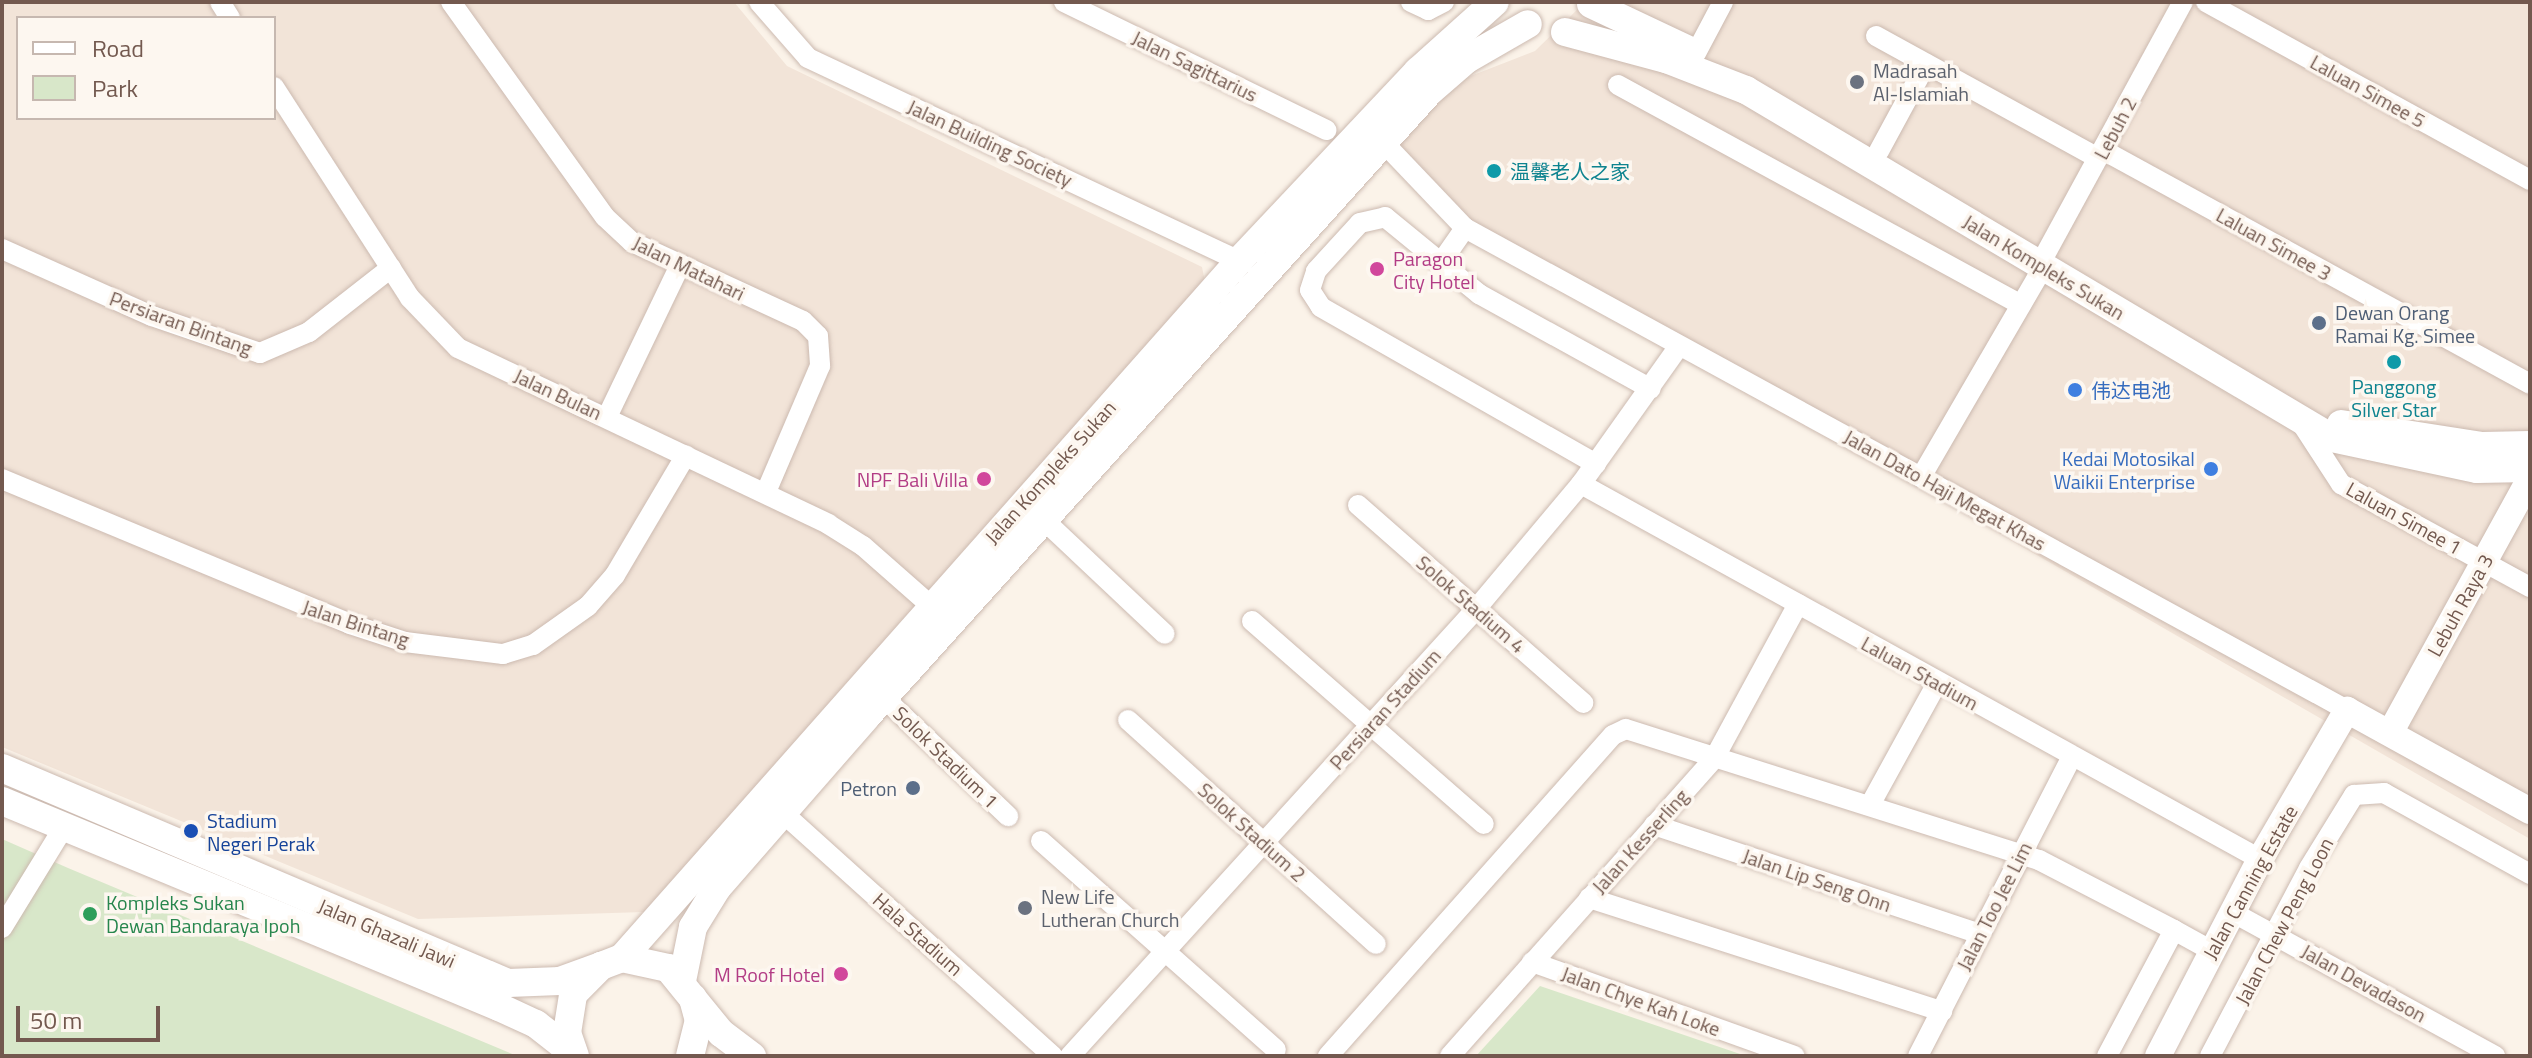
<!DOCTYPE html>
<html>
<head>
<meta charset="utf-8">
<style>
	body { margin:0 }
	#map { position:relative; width:2532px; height:1058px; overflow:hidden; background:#fbf3e9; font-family:"Titillium Web","Noto Sans SC",sans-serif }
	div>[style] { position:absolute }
	.residential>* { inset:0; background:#f2e4d8 }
	.green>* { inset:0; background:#d8e7c9 }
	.roads { filter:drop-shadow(0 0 2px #ccbab0) drop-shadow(0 0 2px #ccbab0) }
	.minor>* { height:20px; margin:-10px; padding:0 10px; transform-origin:10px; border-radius:10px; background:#fff }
	.tertiary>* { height:26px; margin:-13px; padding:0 13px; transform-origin:13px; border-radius:13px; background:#fff }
	.secondary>* { height:28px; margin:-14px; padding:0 14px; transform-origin:14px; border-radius:14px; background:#fff }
	.dots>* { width:22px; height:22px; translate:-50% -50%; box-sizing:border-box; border:4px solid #fdf7f0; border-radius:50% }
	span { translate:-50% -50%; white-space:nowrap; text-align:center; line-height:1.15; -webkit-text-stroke:7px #fdf7f0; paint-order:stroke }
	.street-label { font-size:20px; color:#73594f }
	.worship-label { font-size:20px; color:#5b616d }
	.left { translate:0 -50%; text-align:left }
	.culture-label { font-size:20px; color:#0d838f }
	.hotel-label { font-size:20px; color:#b23c85 }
	.right { translate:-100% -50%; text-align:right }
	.service-label { font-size:20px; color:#4e5e75 }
	.shop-label { font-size:20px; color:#366cbe }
	.transit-label { font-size:20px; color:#164399 }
	.leisure-label { font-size:20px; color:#27864d }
	.frame { position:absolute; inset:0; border:4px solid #73594f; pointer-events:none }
	.legend { position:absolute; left:16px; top:16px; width:260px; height:104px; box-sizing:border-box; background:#fdf7f0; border:2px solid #c6b8b0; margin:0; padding:10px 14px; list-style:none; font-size:24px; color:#73594f }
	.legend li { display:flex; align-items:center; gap:16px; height:40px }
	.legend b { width:40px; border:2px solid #c6b8b0 }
	.scale { position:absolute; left:16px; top:1006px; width:144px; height:36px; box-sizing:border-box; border:4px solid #73594f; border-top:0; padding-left:10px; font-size:24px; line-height:28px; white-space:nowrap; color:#73594f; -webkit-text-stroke:6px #fdf7f0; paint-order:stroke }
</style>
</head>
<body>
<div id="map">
	<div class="residential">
		<i style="clip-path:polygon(evenodd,2px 2px,734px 2px,787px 66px,1202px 267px,1205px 282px,644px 912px,418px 919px,2px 747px,2px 2px,18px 18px,274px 18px,274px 118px,18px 118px,18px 18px)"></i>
		<i style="clip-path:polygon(1585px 2px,2530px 2px,2530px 839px,1467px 227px,1386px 145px,1463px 79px,1535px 51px)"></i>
	</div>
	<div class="green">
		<i style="clip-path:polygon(2px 839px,68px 868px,517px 1056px,2px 1056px)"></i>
		<i style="clip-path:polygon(1540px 986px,1746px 1056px,1476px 1056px)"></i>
	</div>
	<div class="roads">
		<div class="minor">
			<i style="left:220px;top:2px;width:19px;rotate:58deg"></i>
			<i style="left:451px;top:2px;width:264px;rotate:54.4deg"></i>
			<i style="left:605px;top:217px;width:37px;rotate:43deg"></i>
			<i style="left:632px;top:242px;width:188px;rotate:24.8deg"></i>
			<i style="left:803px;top:321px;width:21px;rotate:45deg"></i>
			<i style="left:818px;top:336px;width:30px;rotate:86deg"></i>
			<i style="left:820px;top:366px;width:137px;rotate:113.2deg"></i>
			<i style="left:759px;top:2px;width:74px;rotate:48.8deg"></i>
			<i style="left:808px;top:58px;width:476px;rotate:25.2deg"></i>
			<i style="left:1064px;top:2px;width:292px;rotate:26deg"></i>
			<i style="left:1411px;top:2px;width:19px;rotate:25deg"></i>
			<i style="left:1428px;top:10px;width:18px;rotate:-27deg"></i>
			<i style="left:2206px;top:2px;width:370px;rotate:28.8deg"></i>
			<i style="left:1876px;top:36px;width:253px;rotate:28.8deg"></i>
			<i style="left:1696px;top:53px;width:58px;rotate:-62.1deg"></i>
			<i style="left:1618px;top:85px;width:459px;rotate:28.6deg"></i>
			<i style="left:274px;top:87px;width:251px;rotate:57.2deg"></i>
			<i style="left:410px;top:298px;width:69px;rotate:46.2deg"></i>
			<i style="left:458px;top:348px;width:410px;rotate:25.4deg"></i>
			<i style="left:828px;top:524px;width:41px;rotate:32.2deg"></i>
			<i style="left:863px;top:546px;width:89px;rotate:41.4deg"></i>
			<i style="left:1383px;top:142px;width:119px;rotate:46.4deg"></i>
			<i style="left:1465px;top:228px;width:1005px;rotate:28.66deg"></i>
			<i style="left:2103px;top:150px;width:487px;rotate:28.7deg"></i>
			<i style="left:1879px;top:151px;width:99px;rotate:-61.6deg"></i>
			<i style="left:2px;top:249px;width:164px;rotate:24.1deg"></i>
			<i style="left:152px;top:316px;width:114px;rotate:18.9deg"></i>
			<i style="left:260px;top:353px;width:53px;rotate:-23.2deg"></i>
			<i style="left:309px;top:332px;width:104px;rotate:-38deg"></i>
			<i style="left:2046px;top:253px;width:286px;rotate:-61.4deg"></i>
			<i style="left:1440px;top:264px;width:44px;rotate:-55.2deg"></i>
			<i style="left:607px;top:417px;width:169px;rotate:-64.3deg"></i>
			<i style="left:2302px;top:424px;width:72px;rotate:57deg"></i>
			<i style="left:2341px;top:484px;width:215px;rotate:28.6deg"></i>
			<i style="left:1596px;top:464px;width:317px;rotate:-150.3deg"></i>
			<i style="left:1321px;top:307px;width:20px;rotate:-123deg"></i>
			<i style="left:1310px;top:290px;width:20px;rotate:-72deg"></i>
			<i style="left:1316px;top:271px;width:65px;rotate:-47.5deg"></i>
			<i style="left:1360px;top:223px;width:26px;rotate:-13deg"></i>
			<i style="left:1385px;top:217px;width:122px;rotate:39.3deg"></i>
			<i style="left:1479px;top:294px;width:196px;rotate:28.9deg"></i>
			<i style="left:1921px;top:477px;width:243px;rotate:-59.8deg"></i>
			<i style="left:2px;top:479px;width:377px;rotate:22.6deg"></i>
			<i style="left:350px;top:624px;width:58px;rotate:18.1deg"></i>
			<i style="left:405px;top:642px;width:99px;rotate:7deg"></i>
			<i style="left:503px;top:654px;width:31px;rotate:-17deg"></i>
			<i style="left:533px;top:645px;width:67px;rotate:-35.3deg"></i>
			<i style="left:588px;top:606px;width:41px;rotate:-48.9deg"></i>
			<i style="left:615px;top:575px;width:139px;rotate:-59.4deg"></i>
			<i style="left:1581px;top:484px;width:776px;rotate:28.91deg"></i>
			<i style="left:1358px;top:505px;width:300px;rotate:41.3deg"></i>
			<i style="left:1046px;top:522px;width:163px;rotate:43.3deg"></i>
			<i style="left:1252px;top:621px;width:308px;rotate:41.2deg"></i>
			<i style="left:883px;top:697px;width:173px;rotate:43.6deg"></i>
			<i style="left:1128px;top:720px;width:334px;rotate:42.1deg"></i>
			<i style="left:1870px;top:805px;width:139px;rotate:-61.2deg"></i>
			<i style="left:783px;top:813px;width:363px;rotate:42deg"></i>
			<i style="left:1654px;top:825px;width:343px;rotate:18.5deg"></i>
			<i style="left:1041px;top:841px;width:314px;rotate:41.6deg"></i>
			<i style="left:1589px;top:898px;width:371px;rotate:17.8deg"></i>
			<i style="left:2232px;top:912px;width:300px;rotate:28.7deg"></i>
			<i style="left:2px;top:928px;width:119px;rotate:-58.5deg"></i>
			<i style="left:2174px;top:930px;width:43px;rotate:28.9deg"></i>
			<i style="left:1532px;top:962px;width:279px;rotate:19.7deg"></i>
			<i style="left:1070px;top:1056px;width:604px;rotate:-47.75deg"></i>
			<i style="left:1476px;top:609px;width:163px;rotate:-50deg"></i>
			<i style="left:1581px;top:484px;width:169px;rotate:-54.6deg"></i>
			<i style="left:1328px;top:1056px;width:429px;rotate:-48.4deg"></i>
			<i style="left:1613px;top:735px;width:14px;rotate:-25deg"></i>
			<i style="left:1626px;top:729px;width:433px;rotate:17.6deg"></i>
			<i style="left:2039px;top:860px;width:152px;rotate:27.4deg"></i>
			<i style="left:2174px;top:930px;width:143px;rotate:118deg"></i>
			<i style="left:1450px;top:1056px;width:400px;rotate:-48.4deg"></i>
			<i style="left:1715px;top:757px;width:174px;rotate:-61.5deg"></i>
			<i style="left:1918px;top:1056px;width:337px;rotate:-62.8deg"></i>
			<i style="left:2210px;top:1056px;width:212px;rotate:-62.2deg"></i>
			<i style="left:2309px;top:868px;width:86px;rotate:-58.3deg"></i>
			<i style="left:2354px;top:795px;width:30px;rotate:-4deg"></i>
			<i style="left:2384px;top:793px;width:167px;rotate:29deg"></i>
		</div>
		<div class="tertiary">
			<i style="left:2390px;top:733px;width:291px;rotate:-61.2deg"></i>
			<i style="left:2158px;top:1056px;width:222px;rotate:-62.6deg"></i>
			<i style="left:2260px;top:859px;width:173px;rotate:-59.7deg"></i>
			<i style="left:2347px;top:710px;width:209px;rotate:28.9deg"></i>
		</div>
		<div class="secondary">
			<i style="left:1591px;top:4px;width:110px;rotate:25.2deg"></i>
			<i style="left:1565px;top:32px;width:105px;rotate:15deg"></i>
			<i style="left:1666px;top:59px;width:86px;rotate:21.2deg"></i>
			<i style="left:1746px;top:90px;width:682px;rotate:30.7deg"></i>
			<i style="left:2332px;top:438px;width:148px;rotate:12.1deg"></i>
			<i style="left:2477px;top:469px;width:53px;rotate:-1.1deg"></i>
			<i style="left:2341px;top:424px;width:143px;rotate:8.9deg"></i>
			<i style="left:2482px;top:446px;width:48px;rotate:-1.2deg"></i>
			<i style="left:2px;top:768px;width:550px;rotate:23.02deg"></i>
			<i style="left:508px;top:983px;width:52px;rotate:-2.2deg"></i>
			<i style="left:560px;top:981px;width:44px;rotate:-20.1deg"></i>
			<i style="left:2px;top:801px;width:538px;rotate:22.51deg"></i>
			<i style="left:499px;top:1007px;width:41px;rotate:24.7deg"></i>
			<i style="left:536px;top:1024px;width:47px;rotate:38.1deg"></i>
			<i style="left:622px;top:958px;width:931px;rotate:-48.48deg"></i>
			<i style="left:1239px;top:261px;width:261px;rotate:-46.7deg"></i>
			<i style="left:1418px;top:71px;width:103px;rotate:-41.9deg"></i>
			<i style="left:682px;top:981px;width:55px;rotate:-78.5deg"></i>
			<i style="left:693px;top:927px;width:46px;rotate:-58.4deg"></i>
			<i style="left:717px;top:888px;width:227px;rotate:-48.9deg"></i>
			<i style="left:866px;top:717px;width:841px;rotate:-47.99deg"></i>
			<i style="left:1429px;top:92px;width:50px;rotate:-41deg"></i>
			<i style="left:1467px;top:59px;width:70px;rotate:-29.8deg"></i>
			<i style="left:575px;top:1056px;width:24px;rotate:-109deg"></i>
			<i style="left:567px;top:1033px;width:39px;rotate:-81deg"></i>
			<i style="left:573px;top:994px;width:40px;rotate:-45deg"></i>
			<i style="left:601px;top:966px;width:22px;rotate:-21deg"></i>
			<i style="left:622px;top:958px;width:47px;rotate:12.3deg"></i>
			<i style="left:668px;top:968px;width:84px;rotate:50.8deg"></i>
			<i style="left:721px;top:1033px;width:39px;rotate:37deg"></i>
			<i style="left:690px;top:1056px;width:36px;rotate:-76deg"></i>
			<i style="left:699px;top:1021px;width:24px;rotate:-105deg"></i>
		</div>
	</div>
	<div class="dots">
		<i style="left:1857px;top:82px;background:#6b7280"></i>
		<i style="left:1494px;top:171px;background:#0f9aa8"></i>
		<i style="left:1377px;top:269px;background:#d1479c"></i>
		<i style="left:2319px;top:323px;background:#5c6f8a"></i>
		<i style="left:2394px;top:362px;background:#0f9aa8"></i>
		<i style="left:2075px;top:390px;background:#3f7fe0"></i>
		<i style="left:2211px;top:469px;background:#3f7fe0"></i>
		<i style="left:984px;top:479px;background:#d1479c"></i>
		<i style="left:913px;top:788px;background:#5c6f8a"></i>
		<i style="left:191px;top:831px;background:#1a4fb4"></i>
		<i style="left:1025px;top:908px;background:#6b7280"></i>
		<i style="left:90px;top:914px;background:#2e9e5b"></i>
		<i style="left:841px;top:974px;background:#d1479c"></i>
	</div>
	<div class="street-label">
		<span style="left:1195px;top:66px;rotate:26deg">Jalan Sagittarius</span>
		<span style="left:2368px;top:91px;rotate:29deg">Laluan Simee 5</span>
		<span style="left:2115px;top:128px;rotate:-62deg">Lebuh 2</span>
		<span style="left:990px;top:143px;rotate:25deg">Jalan Building Society</span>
		<span style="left:2274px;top:244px;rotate:29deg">Laluan Simee 3</span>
		<span style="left:2044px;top:267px;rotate:31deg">Jalan Kompleks Sukan</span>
		<span style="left:689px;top:268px;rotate:26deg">Jalan Matahari</span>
		<span style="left:181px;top:323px;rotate:20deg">Persiaran Bintang</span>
		<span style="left:558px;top:394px;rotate:25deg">Jalan Bulan</span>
		<span style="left:1050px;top:472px;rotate:-48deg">Jalan Kompleks Sukan</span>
		<span style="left:1945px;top:490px;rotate:29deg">Jalan Dato Haji Megat Khas</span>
		<span style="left:2404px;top:518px;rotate:29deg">Laluan Simee 1</span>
		<span style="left:1471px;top:604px;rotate:41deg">Solok Stadium 4</span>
		<span style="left:2460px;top:605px;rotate:-61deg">Lebuh Raya 3</span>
		<span style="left:356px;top:623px;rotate:18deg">Jalan Bintang</span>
		<span style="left:1920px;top:673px;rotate:29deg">Laluan Stadium</span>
		<span style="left:1385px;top:709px;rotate:-48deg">Persiaran Stadium</span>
		<span style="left:946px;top:757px;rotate:44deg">Solok Stadium 1</span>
		<span style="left:1252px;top:832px;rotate:42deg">Solok Stadium 2</span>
		<span style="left:1640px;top:841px;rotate:-48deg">Jalan Kesserling</span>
		<span style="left:1817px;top:880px;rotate:19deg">Jalan Lip Seng Onn</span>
		<span style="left:2250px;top:882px;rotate:-61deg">Jalan Canning Estate</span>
		<span style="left:1994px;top:906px;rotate:-63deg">Jalan Too Jee Lim</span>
		<span style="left:2284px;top:921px;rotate:-62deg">Jalan Chew Peng Loon</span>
		<span style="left:387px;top:933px;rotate:23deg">Jalan Ghazali Jawi</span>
		<span style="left:918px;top:934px;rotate:42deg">Hala Stadium</span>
		<span style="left:2364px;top:983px;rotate:29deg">Jalan Devadason</span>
		<span style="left:1641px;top:1001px;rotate:20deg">Jalan Chye Kah Loke</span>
	</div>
	<div class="worship-label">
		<span class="left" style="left:1873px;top:82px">Madrasah<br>Al-Islamiah</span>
		<span class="left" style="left:1041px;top:908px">New Life<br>Lutheran Church</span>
	</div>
	<div class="culture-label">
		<span class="left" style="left:1510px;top:171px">温馨老人之家</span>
		<span style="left:2394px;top:398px">Panggong<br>Silver Star</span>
	</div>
	<div class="hotel-label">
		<span class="left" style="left:1393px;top:270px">Paragon<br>City Hotel</span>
		<span class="right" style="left:968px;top:479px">NPF Bali Villa</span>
		<span class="right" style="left:825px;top:974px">M Roof Hotel</span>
	</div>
	<div class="service-label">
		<span class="left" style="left:2335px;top:324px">Dewan Orang<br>Ramai Kg. Simee</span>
		<span class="right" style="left:897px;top:788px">Petron</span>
	</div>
	<div class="shop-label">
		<span class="left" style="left:2091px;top:390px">伟达电池</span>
		<span class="right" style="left:2195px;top:470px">Kedai Motosikal<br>Waikii Enterprise</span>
	</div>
	<div class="transit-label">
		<span class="left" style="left:207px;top:832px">Stadium<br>Negeri Perak</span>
	</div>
	<div class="leisure-label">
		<span class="left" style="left:106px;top:914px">Kompleks Sukan<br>Dewan Bandaraya Ipoh</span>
	</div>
	<div class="frame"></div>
	<ul class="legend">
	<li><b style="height:10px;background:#fff"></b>Road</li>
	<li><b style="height:22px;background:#d8e7c9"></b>Park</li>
	</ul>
	<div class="scale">50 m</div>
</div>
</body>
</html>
